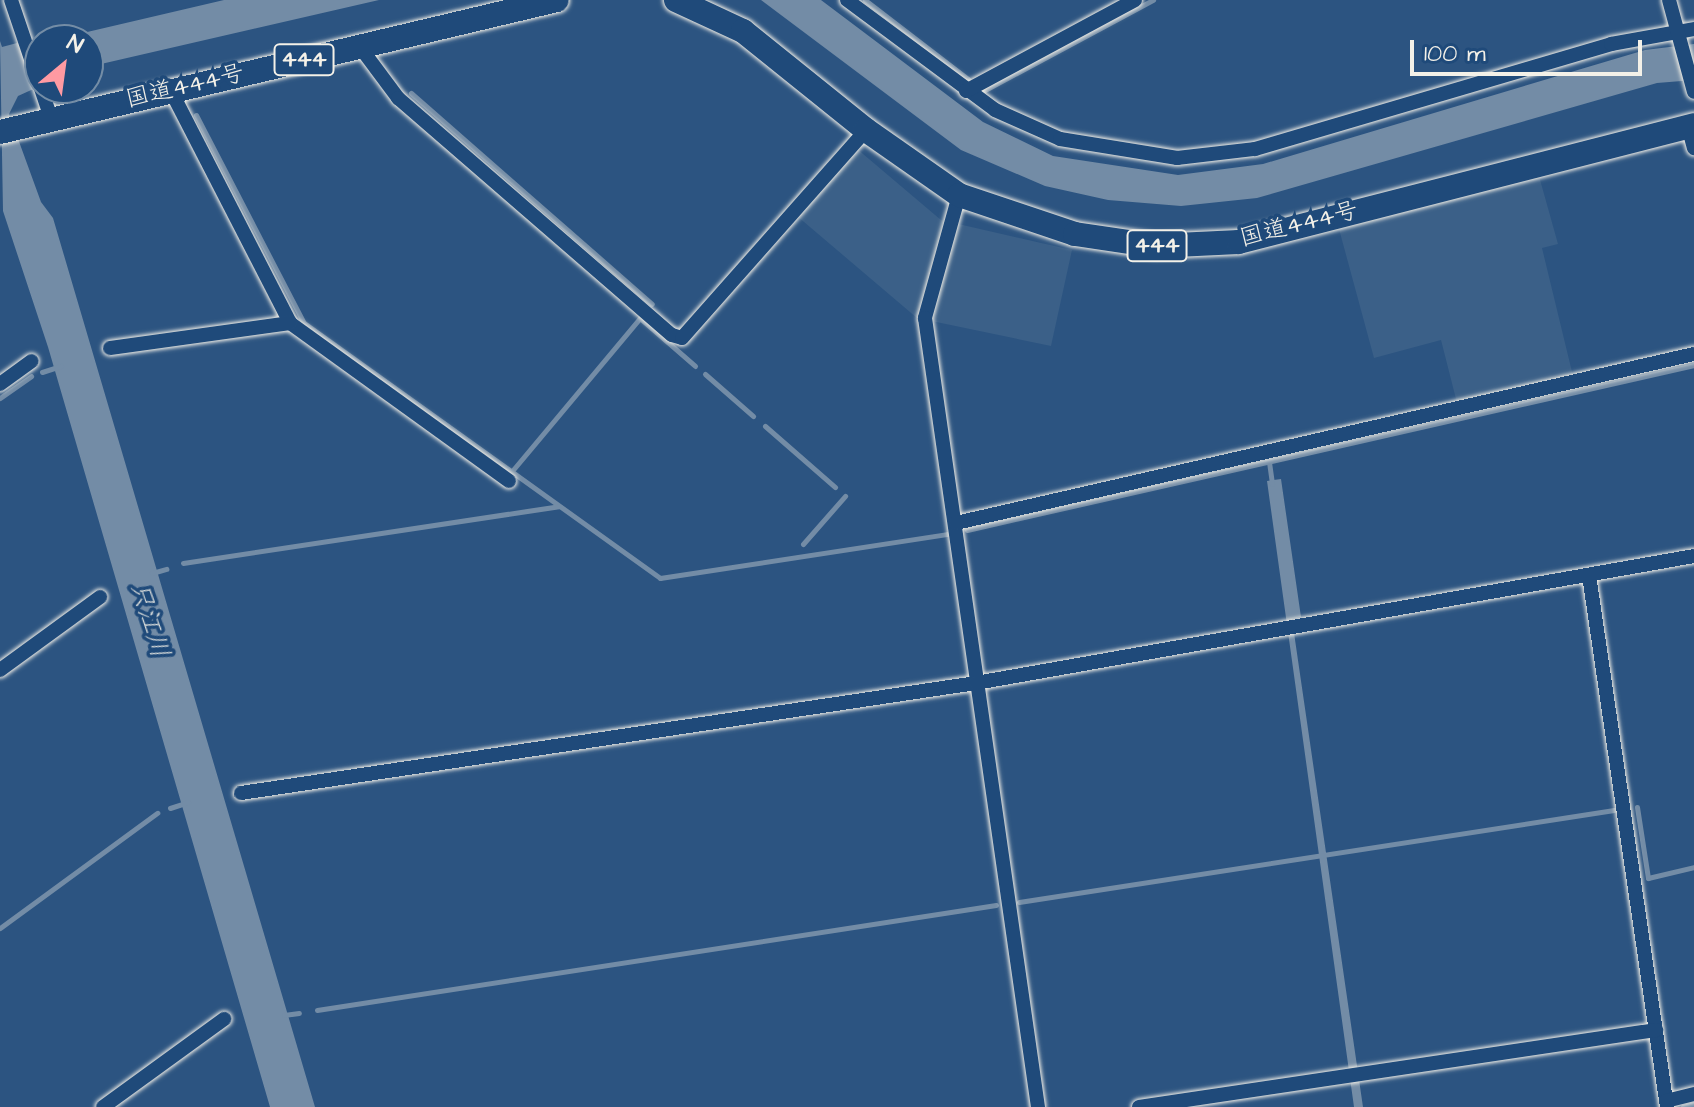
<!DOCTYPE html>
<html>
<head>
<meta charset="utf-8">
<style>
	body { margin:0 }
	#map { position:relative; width:1694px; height:1107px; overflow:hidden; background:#2c5481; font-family:"Architects Daughter","Klee One",sans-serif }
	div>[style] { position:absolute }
	.built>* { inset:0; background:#3b6088 }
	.water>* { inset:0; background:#738ca6 }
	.stream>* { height:5px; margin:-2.5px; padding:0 2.5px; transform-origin:2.5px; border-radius:2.5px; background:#738ca6 }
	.roads { filter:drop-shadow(0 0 2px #f4f1e8) drop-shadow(0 0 2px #f4f1e8) }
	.street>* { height:14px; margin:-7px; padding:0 7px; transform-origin:7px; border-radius:7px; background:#1f4a7a }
	.highway>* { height:24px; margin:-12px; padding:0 12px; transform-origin:12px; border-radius:12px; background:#1f4a7a }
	span { translate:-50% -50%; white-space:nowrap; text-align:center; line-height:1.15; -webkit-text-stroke:7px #1f4a7a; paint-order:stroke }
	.shield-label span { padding:2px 6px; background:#1f4a7a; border:2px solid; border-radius:6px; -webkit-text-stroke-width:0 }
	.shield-label { font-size:22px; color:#f4f1e8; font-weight:700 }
	.street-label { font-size:24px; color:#f4f1e8 }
	.water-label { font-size:26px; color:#dadddb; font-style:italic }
	.north { position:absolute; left:24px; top:24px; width:80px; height:80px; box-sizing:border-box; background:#1f4a7a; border:2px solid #748da6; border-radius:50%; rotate:29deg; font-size:22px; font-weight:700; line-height:32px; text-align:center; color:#f4f1e8 }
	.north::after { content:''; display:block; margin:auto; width:28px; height:36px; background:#ff9aa2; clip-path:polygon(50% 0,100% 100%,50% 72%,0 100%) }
	.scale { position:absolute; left:1410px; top:40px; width:232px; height:36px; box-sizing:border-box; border:4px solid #f4f1e8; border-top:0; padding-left:10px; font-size:24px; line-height:28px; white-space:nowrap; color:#f4f1e8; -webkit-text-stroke:6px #1f4a7a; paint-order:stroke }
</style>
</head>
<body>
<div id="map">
	<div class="built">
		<i style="clip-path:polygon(856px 148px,941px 220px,1072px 250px,1051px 346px,917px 318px,797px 216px)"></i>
		<i style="clip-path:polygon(1539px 176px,1558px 244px,1542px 248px,1573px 376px,1457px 403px,1441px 340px,1374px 358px,1339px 229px)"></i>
	</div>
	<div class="water">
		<i style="clip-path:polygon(224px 0,379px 0,88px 67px,88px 40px,53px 40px)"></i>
		<i style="clip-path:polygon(761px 0,821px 0,983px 122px,1053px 156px,1178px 175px,1263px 164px,1645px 50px,1694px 44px,1694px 80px,1657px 83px,1257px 198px,1181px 206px,1108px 200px,1045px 186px,961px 150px)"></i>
		<i style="clip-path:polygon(32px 39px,40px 40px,40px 86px,18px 96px,9px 114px,41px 202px,53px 218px,315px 1107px,270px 1107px,48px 347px,3px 211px,0 41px,2px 47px)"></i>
		<i style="clip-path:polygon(1281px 479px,1301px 617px,1292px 619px,1363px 1107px,1354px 1107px,1267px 481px)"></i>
	</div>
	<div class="stream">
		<i style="left:865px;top:0;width:130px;rotate:37.5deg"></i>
		<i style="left:983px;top:91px;width:193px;rotate:-28.2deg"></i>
		<i style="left:411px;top:93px;width:320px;rotate:41.2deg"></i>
		<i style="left:196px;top:115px;width:234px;rotate:62.6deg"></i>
		<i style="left:304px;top:323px;width:438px;rotate:35.6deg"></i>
		<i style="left:660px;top:578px;width:290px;rotate:-8.7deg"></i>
		<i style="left:42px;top:372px;width:20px;rotate:-18deg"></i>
		<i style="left:705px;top:374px;width:64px;rotate:41.2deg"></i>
		<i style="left:0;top:398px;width:38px;rotate:-35deg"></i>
		<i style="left:765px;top:426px;width:93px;rotate:41.1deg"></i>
		<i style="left:1269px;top:462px;width:22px;rotate:82deg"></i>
		<i style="left:512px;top:471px;width:199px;rotate:-50.1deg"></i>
		<i style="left:640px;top:318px;width:73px;rotate:41.1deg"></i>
		<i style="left:967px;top:530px;width:745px;rotate:-12.79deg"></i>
		<i style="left:803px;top:544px;width:64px;rotate:-48.8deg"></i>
		<i style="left:183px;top:563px;width:380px;rotate:-8.6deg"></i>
		<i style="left:152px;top:573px;width:15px;rotate:-16deg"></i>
		<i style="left:1637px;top:807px;width:72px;rotate:81.2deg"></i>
		<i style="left:1648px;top:878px;width:47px;rotate:-13.4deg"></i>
		<i style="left:170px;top:808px;width:19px;rotate:-18deg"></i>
		<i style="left:1019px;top:902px;width:602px;rotate:-8.79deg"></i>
		<i style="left:0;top:928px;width:195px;rotate:-36.2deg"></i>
		<i style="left:317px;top:1010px;width:687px;rotate:-8.79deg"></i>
		<i style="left:284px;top:1015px;width:15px;rotate:-8deg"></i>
		<i style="left:1683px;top:1107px;width:11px;rotate:-15deg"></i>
	</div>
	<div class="roads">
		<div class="street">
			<i style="left:11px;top:0;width:125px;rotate:71.3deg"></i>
			<i style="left:847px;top:0;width:184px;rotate:36.6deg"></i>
			<i style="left:995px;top:110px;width:71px;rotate:24deg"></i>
			<i style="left:1060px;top:139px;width:119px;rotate:9.2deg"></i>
			<i style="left:1177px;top:158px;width:79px;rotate:-6.6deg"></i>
			<i style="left:1255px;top:149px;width:371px;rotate:-16.4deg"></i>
			<i style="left:1611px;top:44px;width:84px;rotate:-10.2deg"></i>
			<i style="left:1669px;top:0;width:95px;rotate:74.8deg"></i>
			<i style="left:360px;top:47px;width:64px;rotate:53.3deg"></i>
			<i style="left:398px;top:98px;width:362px;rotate:40.9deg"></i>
			<i style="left:672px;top:335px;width:10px;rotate:17deg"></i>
			<i style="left:682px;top:338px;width:278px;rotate:-48.5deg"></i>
			<i style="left:171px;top:91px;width:261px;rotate:62.8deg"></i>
			<i style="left:290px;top:323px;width:270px;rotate:35.8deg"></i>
			<i style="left:966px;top:91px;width:192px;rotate:-28.3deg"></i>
			<i style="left:1688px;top:126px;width:23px;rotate:75deg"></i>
			<i style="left:959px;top:195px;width:128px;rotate:105.5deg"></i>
			<i style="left:925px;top:318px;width:797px;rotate:81.85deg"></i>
			<i style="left:110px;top:348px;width:182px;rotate:-7.9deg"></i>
			<i style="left:0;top:384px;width:39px;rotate:-36deg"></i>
			<i style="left:956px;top:523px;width:757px;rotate:-12.9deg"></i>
			<i style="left:1589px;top:575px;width:538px;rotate:81.66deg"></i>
			<i style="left:0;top:670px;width:124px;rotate:-36.1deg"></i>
			<i style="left:241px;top:793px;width:743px;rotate:-8.51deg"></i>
			<i style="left:976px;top:683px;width:729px;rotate:-10.03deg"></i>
			<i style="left:1666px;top:1101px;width:29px;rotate:-14deg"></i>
			<i style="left:103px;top:1107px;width:150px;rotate:-36deg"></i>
			<i style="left:1139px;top:1107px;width:523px;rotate:-8.47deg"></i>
		</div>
		<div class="highway">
			<i style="left:676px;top:0;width:74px;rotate:24.8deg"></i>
			<i style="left:743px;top:31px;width:158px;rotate:38.8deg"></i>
			<i style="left:866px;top:130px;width:113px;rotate:35deg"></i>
			<i style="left:959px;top:195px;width:122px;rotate:18.6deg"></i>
			<i style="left:1075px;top:234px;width:81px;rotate:8.5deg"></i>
			<i style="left:1155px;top:246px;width:84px;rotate:-2.7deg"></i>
			<i style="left:1239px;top:242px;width:470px;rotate:-14.4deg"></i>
			<i style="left:0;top:132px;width:572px;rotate:-13.33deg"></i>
		</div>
	</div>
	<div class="shield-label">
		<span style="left:304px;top:60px">444</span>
		<span style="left:1157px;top:246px">444</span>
	</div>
	<div class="street-label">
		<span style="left:185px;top:87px;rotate:-13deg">国道444号</span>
		<span style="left:1299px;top:225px;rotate:-14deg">国道444号</span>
	</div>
	<div class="water-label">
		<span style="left:149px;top:620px;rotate:73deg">只江川</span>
	</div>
	<div class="north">N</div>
	<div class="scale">100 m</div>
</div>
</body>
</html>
